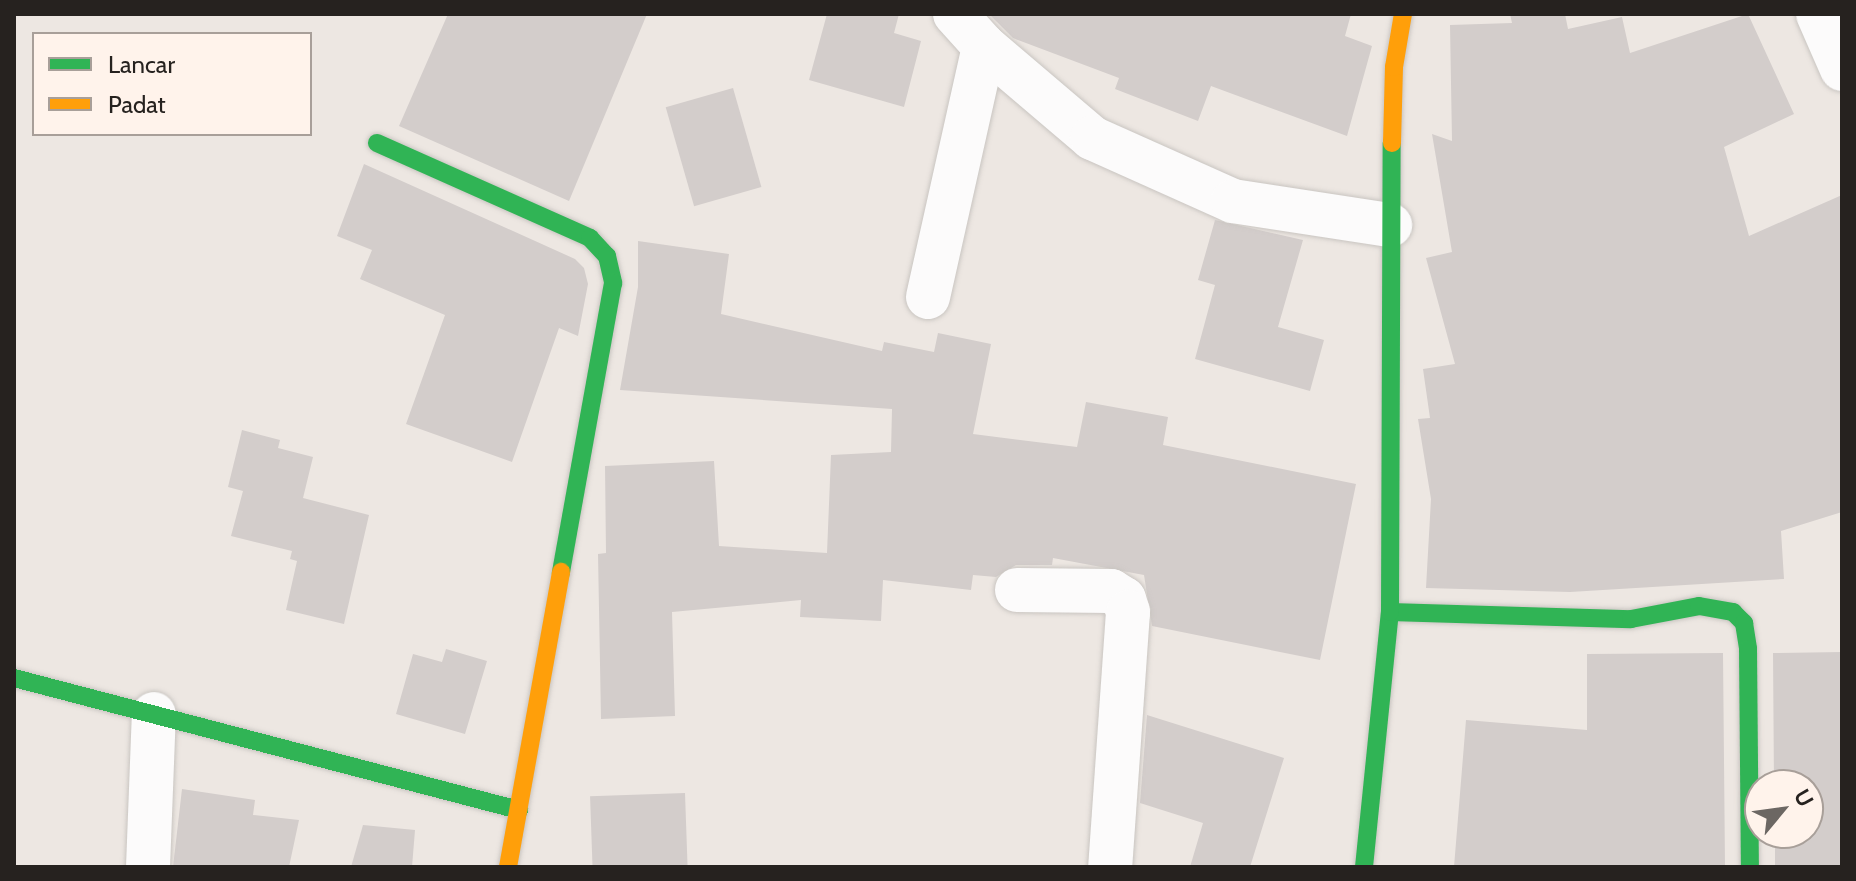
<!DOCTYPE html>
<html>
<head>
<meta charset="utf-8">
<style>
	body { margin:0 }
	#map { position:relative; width:1856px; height:881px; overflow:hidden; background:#ede7e2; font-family:Cabin,sans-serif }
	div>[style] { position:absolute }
	.building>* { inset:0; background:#d3cdcb; transform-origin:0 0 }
	.roads { filter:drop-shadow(0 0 2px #c9c5c1) drop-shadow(0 0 2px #c9c5c1) }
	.street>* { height:44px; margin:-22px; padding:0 22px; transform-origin:22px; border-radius:22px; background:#fcfbfb }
	.fast>* { height:18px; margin:-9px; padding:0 9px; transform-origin:9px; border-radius:9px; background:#30b455 }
	.slow>* { height:18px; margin:-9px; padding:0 9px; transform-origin:9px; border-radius:9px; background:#ff9f0a }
	span { translate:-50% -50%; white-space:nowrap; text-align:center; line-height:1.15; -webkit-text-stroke:7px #fff3eb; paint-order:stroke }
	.frame { position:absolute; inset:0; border:16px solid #26221f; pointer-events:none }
	.legend { position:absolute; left:32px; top:32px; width:280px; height:104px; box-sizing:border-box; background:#fff3eb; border:2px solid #a89f99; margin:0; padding:10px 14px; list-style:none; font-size:24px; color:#26221f }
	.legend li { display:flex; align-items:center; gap:16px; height:40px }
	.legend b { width:40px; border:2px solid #a89f99 }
	.north { position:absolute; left:1744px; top:769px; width:80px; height:80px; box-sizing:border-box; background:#fff3eb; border:2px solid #a89f99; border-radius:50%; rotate:61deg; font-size:22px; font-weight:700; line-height:32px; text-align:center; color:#26221f }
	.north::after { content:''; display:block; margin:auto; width:28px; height:36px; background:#6c6763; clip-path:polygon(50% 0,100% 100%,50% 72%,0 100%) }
</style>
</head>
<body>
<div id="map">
	<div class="building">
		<i style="clip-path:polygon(448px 14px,647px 14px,569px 201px,399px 126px)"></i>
		<i style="clip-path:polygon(827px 14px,899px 14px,894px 33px,921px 41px,904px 107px,809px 80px)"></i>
		<i style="clip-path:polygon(989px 14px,1351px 14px,1345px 36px,1372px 46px,1347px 136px,1211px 86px,1198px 121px,1115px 89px,1119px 78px,1013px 38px)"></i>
		<i style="clip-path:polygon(1510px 14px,1565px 14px,1568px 29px,1622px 17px,1630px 53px,1748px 14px,1794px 114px,1724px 147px,1749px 236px,1842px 195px,1842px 512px,1781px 531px,1784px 579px,1570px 592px,1426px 588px,1431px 499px,1418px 419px,1430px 418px,1423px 369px,1455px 364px,1426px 258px,1452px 252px,1432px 134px,1452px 141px,1450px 25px,1512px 23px)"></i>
		<i style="left:733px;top:88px;width:103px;height:70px;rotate:74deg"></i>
		<i style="clip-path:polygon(364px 164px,575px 259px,584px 268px,588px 284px,578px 336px,559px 328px,512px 462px,406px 424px,445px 315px,360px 279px,372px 250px,337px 236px)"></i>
		<i style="clip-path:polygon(1215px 220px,1303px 240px,1278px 327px,1324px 340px,1310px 391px,1195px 359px,1215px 285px,1198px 280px)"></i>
		<i style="clip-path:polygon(638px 241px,729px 254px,721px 314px,882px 351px,884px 342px,934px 352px,938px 333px,991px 344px,973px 434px,1077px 447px,1086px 402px,1168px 417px,1163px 445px,1356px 484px,1320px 660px,1152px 626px,1144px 575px,1053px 558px,1052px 565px,1016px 565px,996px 577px,973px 575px,971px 590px,883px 580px,881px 621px,800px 617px,801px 600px,672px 612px,675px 716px,601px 719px,598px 554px,606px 553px,605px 466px,714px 461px,719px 546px,827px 553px,831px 455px,891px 452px,892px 409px,620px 390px,638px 287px)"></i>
		<i style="clip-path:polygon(242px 430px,280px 440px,278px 448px,313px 457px,303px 498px,369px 515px,344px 624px,286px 610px,297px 561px,290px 559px,292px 551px,231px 536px,243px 491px,228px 487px)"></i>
		<i style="clip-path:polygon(446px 649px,487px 661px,465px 734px,396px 714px,413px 654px,442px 662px)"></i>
		<i style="clip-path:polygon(1842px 652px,1842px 867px,1775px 867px,1775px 833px,1808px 833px,1808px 785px,1774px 785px,1773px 653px)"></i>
		<i style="clip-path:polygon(1723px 653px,1725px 867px,1454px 867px,1466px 720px,1587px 730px,1587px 654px)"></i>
		<i style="clip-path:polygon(1147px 715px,1284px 758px,1250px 867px,1190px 867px,1203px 823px,1140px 803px)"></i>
		<i style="clip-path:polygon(182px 789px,255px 800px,253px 815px,299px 820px,289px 867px,173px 867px)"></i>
		<i style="left:685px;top:793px;width:74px;height:95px;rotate:88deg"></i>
		<i style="clip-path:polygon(363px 825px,415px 830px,412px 867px,351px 867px)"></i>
	</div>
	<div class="roads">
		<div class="street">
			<i style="left:955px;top:14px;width:43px;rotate:47.8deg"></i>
			<i style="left:984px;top:46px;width:142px;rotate:40.4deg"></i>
			<i style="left:1092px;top:138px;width:154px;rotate:24.1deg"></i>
			<i style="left:1233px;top:201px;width:159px;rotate:8.7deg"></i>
			<i style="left:1818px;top:14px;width:60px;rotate:66.4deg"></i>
			<i style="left:928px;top:297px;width:257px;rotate:-77.4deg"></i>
			<i style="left:1017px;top:590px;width:94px;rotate:0.6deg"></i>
			<i style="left:1111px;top:591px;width:15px;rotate:32deg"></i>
			<i style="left:1124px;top:599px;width:14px;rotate:73deg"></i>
			<i style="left:1128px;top:612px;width:256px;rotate:94deg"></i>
			<i style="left:148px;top:867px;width:153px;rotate:-87.8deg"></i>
		</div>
		<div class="fast">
			<i style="left:377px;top:143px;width:233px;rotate:24deg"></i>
			<i style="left:590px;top:238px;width:25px;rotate:47deg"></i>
			<i style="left:607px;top:256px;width:28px;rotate:77deg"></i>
			<i style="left:613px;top:283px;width:294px;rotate:100.2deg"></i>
			<i style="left:1390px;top:612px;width:241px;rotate:1.7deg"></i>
			<i style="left:1631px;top:619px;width:69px;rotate:-10.8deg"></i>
			<i style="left:1699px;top:606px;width:35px;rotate:10deg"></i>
			<i style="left:1733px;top:612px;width:16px;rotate:45deg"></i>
			<i style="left:1744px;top:623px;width:26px;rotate:81deg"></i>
			<i style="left:1748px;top:649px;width:218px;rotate:89.5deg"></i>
			<i style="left:14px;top:678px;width:522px;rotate:14.65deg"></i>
			<i style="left:1364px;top:867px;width:256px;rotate:-84.2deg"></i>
			<i style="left:1390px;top:612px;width:469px;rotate:-89.8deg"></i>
		</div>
		<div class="slow">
			<i style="left:1392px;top:143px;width:76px;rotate:-88.5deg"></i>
			<i style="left:1394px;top:67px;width:54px;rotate:-80.4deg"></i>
			<i style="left:508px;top:867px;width:300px;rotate:-79.8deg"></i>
		</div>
	</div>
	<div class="frame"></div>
	<ul class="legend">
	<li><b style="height:10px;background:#30b455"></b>Lancar</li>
	<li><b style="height:10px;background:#ff9f0a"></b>Padat</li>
	</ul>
	<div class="north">U</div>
</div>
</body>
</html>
